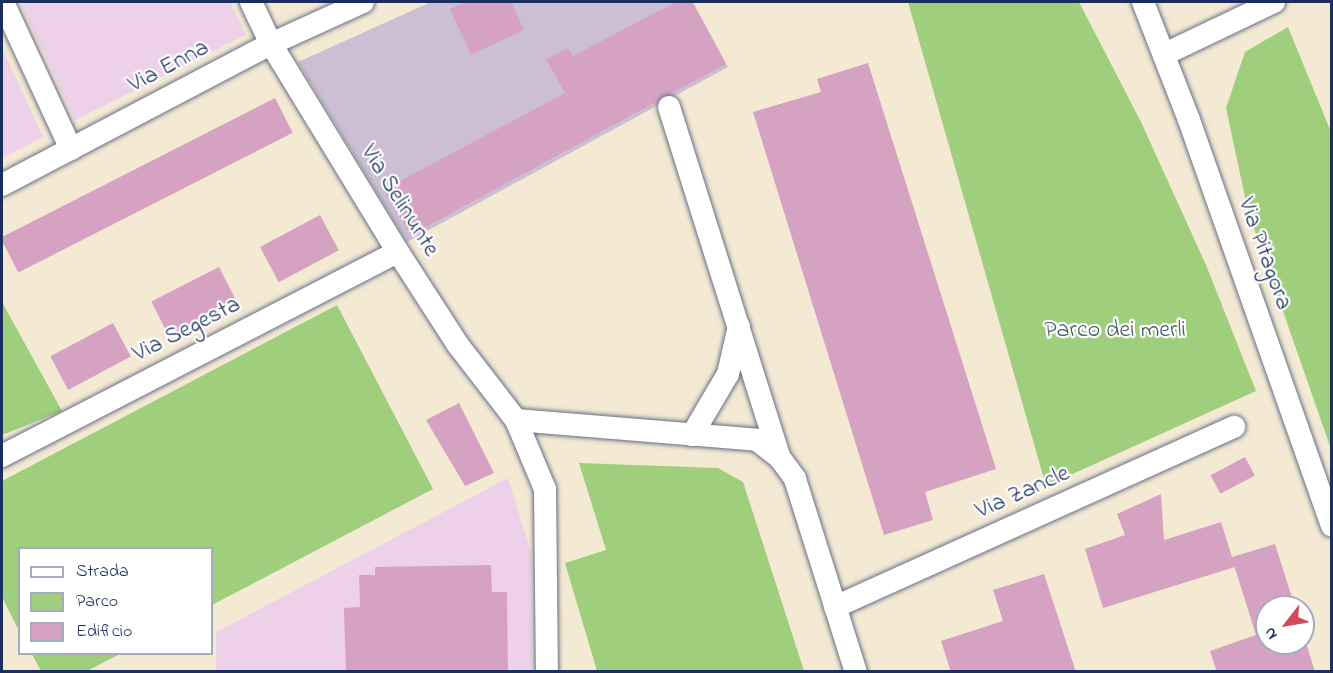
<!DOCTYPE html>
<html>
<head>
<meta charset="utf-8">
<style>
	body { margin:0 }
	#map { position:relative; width:1333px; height:673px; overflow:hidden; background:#f4e9d3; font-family:"Indie Flower",sans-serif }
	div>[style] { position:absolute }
	.built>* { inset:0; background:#edd1e9 }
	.industrial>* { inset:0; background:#ccbfd4 }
	.green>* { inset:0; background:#9fce7d }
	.building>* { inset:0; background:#d6a2c2; transform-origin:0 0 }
	.roads { filter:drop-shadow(0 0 2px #677087) drop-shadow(0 0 2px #677087) }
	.street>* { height:22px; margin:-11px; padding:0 11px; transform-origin:11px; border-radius:11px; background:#fff }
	span { translate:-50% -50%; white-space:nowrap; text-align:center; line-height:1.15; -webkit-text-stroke:4.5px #fff; paint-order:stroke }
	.street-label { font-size:24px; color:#1b2f5e }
	.park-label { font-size:24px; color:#435f67 }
	.frame { position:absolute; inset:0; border:3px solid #1b2f5e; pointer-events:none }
	.legend { position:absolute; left:18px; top:547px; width:195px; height:108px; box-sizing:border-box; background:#fff; border:2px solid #a4acbf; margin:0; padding:8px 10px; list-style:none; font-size:18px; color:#1b2f5e }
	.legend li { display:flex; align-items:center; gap:12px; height:30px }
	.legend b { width:30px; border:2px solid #a4acbf }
	.north { position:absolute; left:1255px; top:595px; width:60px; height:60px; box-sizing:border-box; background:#fff; border:2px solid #a4acbf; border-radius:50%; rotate:239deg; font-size:16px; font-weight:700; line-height:24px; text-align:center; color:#1b2f5e }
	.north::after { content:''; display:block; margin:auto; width:21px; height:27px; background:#d1495b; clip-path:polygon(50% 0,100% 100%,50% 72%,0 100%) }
</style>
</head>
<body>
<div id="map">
	<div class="built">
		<i style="clip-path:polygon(20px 2px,230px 2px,246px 35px,75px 120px)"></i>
		<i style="clip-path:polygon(2px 48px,43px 137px,2px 158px)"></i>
		<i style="clip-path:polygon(508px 478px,531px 553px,532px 671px,216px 671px,216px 632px)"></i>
	</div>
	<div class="industrial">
		<i style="clip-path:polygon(431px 2px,693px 2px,728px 67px,407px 242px,298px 62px)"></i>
	</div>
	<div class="green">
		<i style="clip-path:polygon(908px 2px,1079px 2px,1141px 122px,1206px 265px,1256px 391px,1046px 486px)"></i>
		<i style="clip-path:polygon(1288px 27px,1331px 132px,1331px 449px,1248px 211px,1226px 108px,1245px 52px)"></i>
		<i style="clip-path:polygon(2px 302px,62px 411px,2px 435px)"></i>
		<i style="clip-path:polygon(337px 305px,433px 489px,212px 605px,212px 548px,20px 548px,19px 631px,2px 597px,2px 481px)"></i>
		<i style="clip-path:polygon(579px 463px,718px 468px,743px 482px,804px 671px,597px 671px,565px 563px,606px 550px)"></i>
		<i style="clip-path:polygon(32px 654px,120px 654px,85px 672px,41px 671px)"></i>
	</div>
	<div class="building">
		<i style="clip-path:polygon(466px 2px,511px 2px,524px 30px,471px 55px,450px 9px)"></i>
		<i style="clip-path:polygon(676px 2px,692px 2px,726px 64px,411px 235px,383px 190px,565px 93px,546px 59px,568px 48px,573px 56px)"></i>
		<i style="clip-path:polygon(868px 63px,996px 469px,925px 492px,933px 520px,884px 535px,753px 112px,821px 92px,817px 79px)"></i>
		<i style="left:275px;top:98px;width:39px;height:308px;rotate:63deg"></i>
		<i style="left:320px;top:215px;width:40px;height:68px;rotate:62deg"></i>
		<i style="left:219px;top:267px;width:40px;height:76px;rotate:63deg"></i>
		<i style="left:113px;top:323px;width:38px;height:71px;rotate:62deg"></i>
		<i style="clip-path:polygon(459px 403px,494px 473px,465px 486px,426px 420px)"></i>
		<i style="left:1245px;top:457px;width:21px;height:39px;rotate:62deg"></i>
		<i style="clip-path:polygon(1161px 494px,1164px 540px,1221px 522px,1232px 557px,1275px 544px,1295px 607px,1267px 607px,1267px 643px,1303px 643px,1303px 633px,1315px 672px,1217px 672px,1210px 651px,1256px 635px,1233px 562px,1235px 567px,1103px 608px,1085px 549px,1125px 535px,1117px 514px)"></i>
		<i style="clip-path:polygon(491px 565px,492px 592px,507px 592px,508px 672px,346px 672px,344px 608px,360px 607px,359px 575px,375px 575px,375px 567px)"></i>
		<i style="clip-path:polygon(1044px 574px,1076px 672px,951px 672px,941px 641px,1003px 621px,993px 590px)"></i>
	</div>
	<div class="roads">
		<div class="street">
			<i style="left:3px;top:2px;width:162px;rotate:65.2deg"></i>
			<i style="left:251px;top:2px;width:47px;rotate:64.5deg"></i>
			<i style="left:271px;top:44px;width:244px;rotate:58.6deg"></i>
			<i style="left:398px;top:252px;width:111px;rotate:57.2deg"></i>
			<i style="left:458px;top:345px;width:95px;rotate:52.3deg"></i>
			<i style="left:516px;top:420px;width:242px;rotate:4.7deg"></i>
			<i style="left:757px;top:440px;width:29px;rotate:38deg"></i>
			<i style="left:1143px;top:2px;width:127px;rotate:68.7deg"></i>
			<i style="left:1189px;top:120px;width:430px;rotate:70.6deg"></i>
			<i style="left:1165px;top:54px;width:121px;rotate:-25.5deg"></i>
			<i style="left:669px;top:107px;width:368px;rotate:72.5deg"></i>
			<i style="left:780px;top:458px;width:26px;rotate:54deg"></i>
			<i style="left:795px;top:479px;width:202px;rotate:72.5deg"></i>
			<i style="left:2px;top:185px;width:304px;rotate:-27.7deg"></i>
			<i style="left:271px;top:44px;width:101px;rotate:-24.5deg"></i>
			<i style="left:516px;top:420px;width:75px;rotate:67.2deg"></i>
			<i style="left:545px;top:489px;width:183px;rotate:89.4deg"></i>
			<i style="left:692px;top:435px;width:71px;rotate:-59.5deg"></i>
			<i style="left:728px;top:374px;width:49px;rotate:-77.1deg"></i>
			<i style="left:2px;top:456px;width:445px;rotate:-27.3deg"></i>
			<i style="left:835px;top:607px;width:438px;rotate:-24.3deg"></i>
		</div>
	</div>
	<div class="street-label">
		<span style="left:169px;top:67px;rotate:-28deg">Via Enna</span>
		<span style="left:399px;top:201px;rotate:58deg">Via Selinunte</span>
		<span style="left:1264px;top:254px;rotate:70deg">Via Pitagora</span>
		<span style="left:187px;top:330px;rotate:-27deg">Via Segesta</span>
		<span style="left:1023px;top:493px;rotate:-24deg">Via Zancle</span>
	</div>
	<div class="park-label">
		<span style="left:1115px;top:331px">Parco dei merli</span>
	</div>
	<div class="frame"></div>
	<ul class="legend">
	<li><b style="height:8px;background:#fff"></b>Strada</li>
	<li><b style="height:16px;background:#9fce7d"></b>Parco</li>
	<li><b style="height:16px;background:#d6a2c2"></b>Edificio</li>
	</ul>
	<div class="north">N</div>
</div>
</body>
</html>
